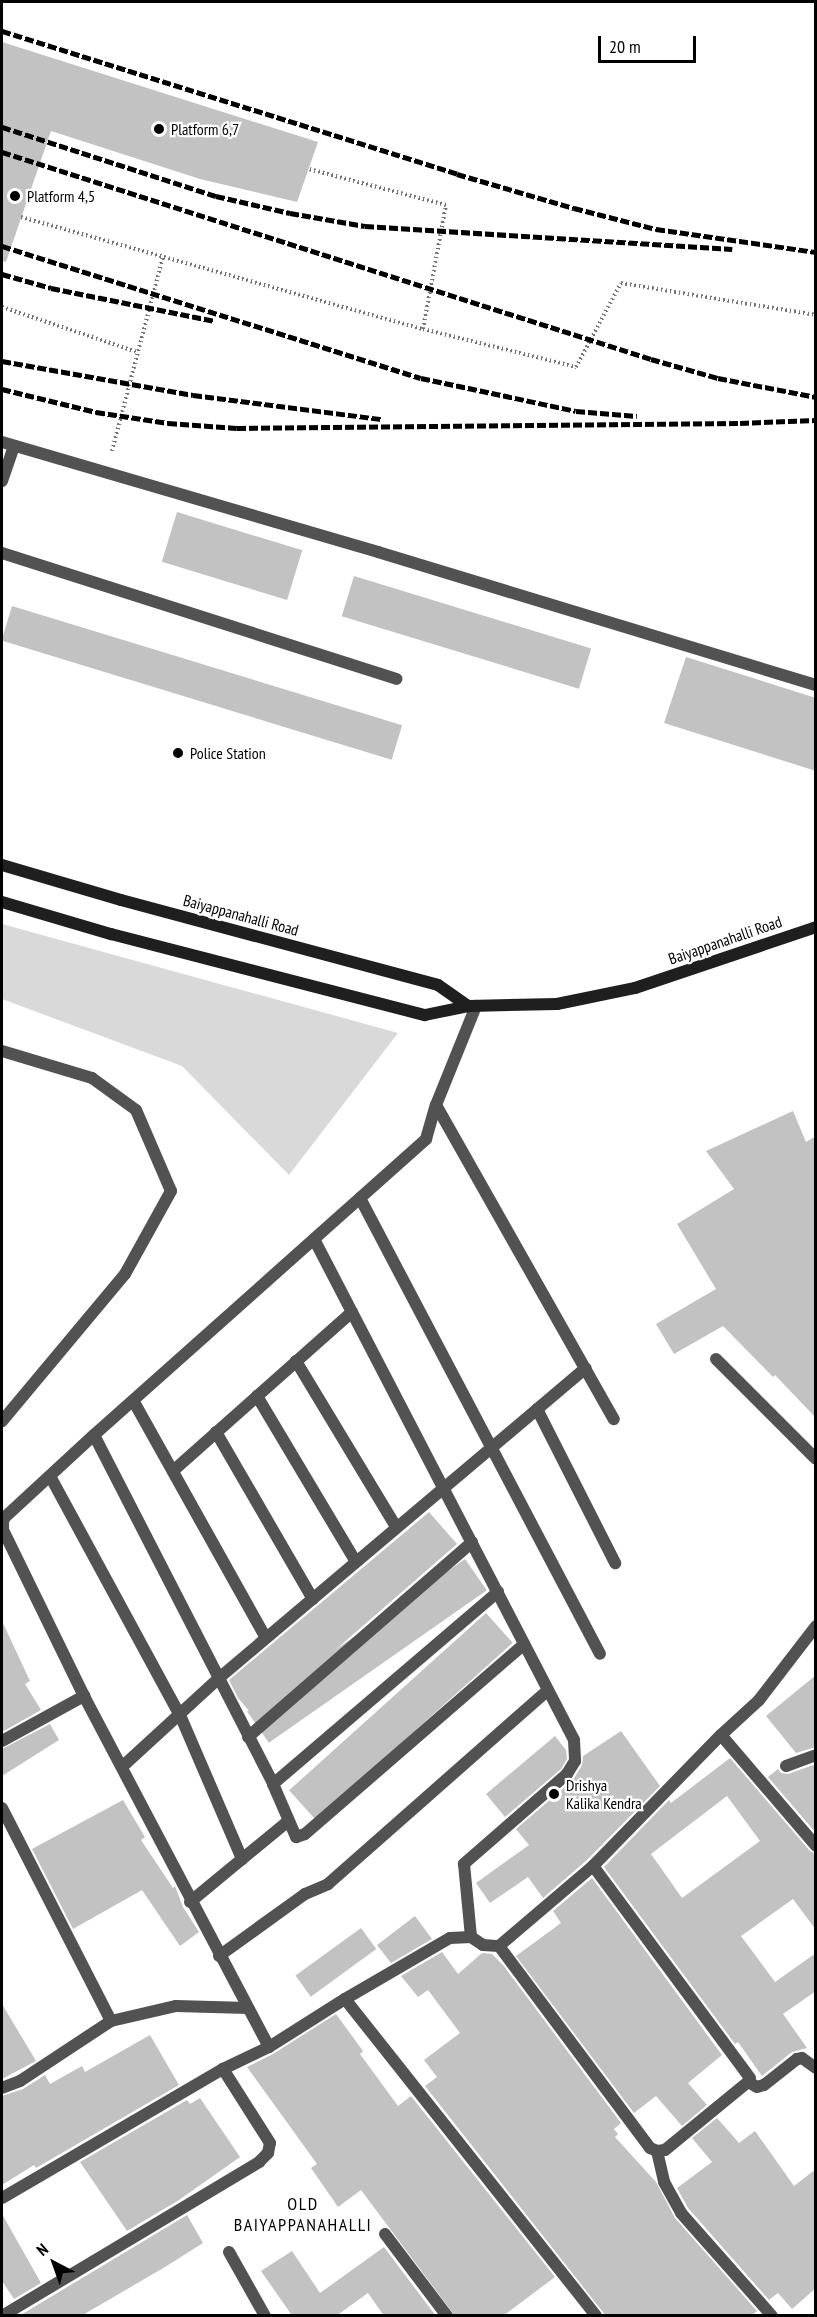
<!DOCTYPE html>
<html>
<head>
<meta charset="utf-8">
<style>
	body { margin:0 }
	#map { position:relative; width:817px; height:2317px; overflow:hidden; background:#fff; font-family:"PT Sans Narrow",sans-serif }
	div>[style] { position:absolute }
	.green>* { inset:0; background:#d9d9d9 }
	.building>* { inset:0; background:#c2c2c2; transform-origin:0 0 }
	.path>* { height:4px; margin-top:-2px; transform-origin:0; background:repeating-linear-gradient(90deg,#747474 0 1.5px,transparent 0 4.5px) }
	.lane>* { height:12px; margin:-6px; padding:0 6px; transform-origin:6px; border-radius:6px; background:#525252 }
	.street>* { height:12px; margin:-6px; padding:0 6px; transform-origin:6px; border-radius:6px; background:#525252 }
	.secondary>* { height:12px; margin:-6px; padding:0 6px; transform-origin:6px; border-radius:6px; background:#1f1f1f }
	.rail>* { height:4.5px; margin-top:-2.25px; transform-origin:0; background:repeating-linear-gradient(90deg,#000 0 9px,transparent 0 12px) }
	.dots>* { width:16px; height:16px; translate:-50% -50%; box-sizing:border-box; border:3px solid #fff; border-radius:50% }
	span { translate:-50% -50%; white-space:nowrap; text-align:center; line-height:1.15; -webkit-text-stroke:4.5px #fff; paint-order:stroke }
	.poi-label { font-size:16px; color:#000 }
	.left { translate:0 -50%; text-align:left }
	.street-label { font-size:16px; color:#000 }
	.neighbourhood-label { font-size:18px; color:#000; letter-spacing:1.5px }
	.frame { position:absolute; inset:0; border:3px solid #000; pointer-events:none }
	.north { position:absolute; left:24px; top:2233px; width:60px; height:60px; -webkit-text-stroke:4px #fff; paint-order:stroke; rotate:319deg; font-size:16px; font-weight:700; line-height:24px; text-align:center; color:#000 }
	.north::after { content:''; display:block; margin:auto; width:21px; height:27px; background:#000; clip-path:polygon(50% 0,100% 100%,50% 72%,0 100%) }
	.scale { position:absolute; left:598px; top:36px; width:98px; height:27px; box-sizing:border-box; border:3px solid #000; border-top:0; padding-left:8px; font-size:18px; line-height:21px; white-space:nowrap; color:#000; -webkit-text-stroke:4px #fff; paint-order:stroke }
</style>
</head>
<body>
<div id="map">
	<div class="green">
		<i style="clip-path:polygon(2px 924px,398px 1033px,289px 1175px,182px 1066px,2px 999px)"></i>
	</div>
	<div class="building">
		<i style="clip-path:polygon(2px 42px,318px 142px,297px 202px,200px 179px,51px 131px,6px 262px,2px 261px)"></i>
		<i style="left:177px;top:512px;width:131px;height:52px;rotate:17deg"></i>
		<i style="left:354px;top:576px;width:248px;height:42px;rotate:17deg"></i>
		<i style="left:12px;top:606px;width:408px;height:36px;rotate:17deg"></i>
		<i style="clip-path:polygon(686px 657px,816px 698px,816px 771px,664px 723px)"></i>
		<i style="clip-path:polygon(793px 1111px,806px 1142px,816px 1136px,816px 1418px,775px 1375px,773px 1377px,723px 1326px,674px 1354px,656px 1324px,716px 1289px,677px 1224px,734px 1189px,706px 1151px)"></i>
		<i style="clip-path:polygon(429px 1512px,457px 1544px,256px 1719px,238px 1698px,229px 1680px)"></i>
		<i style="left:465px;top:1559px;width:38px;height:266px;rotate:55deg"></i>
		<i style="left:486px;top:1613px;width:40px;height:265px;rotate:48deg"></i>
		<i style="clip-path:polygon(2px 1621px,30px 1681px,25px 1684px,41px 1710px,2px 1732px)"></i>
		<i style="clip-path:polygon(816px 1675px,816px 1747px,796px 1753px,766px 1716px)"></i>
		<i style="clip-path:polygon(50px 1724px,59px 1740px,2px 1776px,2px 1749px)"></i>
		<i style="clip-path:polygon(621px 1731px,660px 1786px,587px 1860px,543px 1898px,528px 1877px,490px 1903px,476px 1883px,529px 1845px,516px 1829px,573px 1780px,582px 1765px,583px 1756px)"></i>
		<i style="clip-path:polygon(555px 1736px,566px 1750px,567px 1759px,561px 1769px,505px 1817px,486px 1794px)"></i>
		<i style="clip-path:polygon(evenodd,730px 1758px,810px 1851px,816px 1854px,816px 1930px,793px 1899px,741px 1936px,775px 1982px,816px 1953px,816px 1991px,783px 2014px,807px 2048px,792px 2052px,762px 2076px,738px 2042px,735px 2044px,604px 1867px,669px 1800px,671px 1803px,730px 1758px,727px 1796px,760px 1841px,682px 1898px,651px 1854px,727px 1796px)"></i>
		<i style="clip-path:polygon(816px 1764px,816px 1833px,768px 1777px,778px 1769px,781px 1773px,788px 1774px)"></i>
		<i style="clip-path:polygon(123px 1800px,145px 1837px,141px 1840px,173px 1888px,175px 1886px,183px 1907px,199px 1932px,180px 1946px,142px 1890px,73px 1929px,32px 1849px)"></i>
		<i style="clip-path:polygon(592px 1878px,722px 2055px,688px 2083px,707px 2105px,682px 2126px,656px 2096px,634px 2113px,516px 1956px,561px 1923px,553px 1911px)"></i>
		<i style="clip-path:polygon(415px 1916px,432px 1939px,391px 1963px,377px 1945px)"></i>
		<i style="left:361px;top:1928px;width:26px;height:81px;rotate:54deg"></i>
		<i style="clip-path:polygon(442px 1952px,458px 1974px,482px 1953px,492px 1954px,503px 1965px,621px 2123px,614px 2129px,618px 2134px,615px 2137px,656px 2182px,675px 2218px,757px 2311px,751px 2316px,606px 2316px,425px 2086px,437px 2077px,424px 2060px,460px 2033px,428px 1990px,418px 1997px,401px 1976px)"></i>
		<i style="clip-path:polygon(2px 2004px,36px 2061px,2px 2079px)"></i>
		<i style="clip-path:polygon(336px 2014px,363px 2051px,360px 2054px,398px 2106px,411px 2096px,555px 2277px,503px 2316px,455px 2316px,361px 2190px,338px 2207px,311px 2168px,317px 2164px,247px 2067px,273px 2054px)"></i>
		<i style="clip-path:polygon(150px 2035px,179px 2085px,36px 2168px,34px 2165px,2px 2185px,2px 2096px,23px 2089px,45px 2075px,50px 2084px,82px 2066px,85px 2072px)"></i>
		<i style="clip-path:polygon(200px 2098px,240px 2157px,179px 2200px,127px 2231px,80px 2162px,187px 2100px,190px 2104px)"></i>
		<i style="clip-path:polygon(717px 2118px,739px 2143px,755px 2131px,794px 2186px,816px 2169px,816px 2288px,792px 2309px,778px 2293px,769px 2300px,688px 2208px,677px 2188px,712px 2162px,692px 2138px)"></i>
		<i style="clip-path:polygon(2px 2214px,41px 2283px,14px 2299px,2px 2281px)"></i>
		<i style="clip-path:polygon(187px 2215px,203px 2243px,165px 2267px,81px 2316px,19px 2316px)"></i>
		<i style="clip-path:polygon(384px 2247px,436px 2316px,384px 2316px,368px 2293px,336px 2316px,289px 2316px,291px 2314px,261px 2271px,292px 2251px,320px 2293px)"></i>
	</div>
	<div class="path">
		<i style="left:21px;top:217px;width:417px;rotate:15.6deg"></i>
		<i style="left:423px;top:329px;width:126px;rotate:-79.5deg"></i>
		<i style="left:446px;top:205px;width:142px;rotate:-165.3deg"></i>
		<i style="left:2px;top:307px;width:142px;rotate:18.4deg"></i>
		<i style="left:423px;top:329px;width:158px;rotate:13.9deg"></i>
		<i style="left:576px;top:367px;width:95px;rotate:-61.8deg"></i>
		<i style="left:621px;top:283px;width:198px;rotate:9.3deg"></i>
		<i style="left:112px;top:451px;width:201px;rotate:-75.3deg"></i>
	</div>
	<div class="lane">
		<i style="left:2px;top:442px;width:392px;rotate:16.3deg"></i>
		<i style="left:378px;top:552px;width:458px;rotate:16.9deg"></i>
		<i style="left:2px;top:481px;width:37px;rotate:-71deg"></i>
		<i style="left:2px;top:553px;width:414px;rotate:17.7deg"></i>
		<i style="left:2px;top:1051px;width:94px;rotate:16.7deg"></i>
		<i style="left:92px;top:1078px;width:54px;rotate:36deg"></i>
		<i style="left:136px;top:1110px;width:88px;rotate:66.6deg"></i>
		<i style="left:171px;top:1191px;width:95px;rotate:119deg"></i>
		<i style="left:125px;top:1274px;width:192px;rotate:129.9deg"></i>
	</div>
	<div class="street">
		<i style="left:436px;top:1105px;width:361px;rotate:60.5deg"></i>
		<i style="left:360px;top:1198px;width:515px;rotate:62.24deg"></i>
		<i style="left:314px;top:1239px;width:564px;rotate:62.57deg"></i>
		<i style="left:574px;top:1740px;width:21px;rotate:87deg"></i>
		<i style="left:575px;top:1761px;width:15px;rotate:122deg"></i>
		<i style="left:567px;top:1774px;width:137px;rotate:138.9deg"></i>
		<i style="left:464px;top:1864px;width:73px;rotate:84.5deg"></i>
		<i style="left:716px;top:1359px;width:141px;rotate:45deg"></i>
		<i style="left:296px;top:1361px;width:194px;rotate:58.9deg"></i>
		<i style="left:257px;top:1396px;width:193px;rotate:59.2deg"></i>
		<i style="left:134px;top:1402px;width:270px;rotate:60.8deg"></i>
		<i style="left:537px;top:1409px;width:173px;rotate:63.1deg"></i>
		<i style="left:216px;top:1432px;width:193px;rotate:59.9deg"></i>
		<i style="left:94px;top:1435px;width:392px;rotate:62.8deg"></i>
		<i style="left:273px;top:1784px;width:58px;rotate:66.5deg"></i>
		<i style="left:296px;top:1837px;width:9px;rotate:-18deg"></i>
		<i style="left:305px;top:1834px;width:290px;rotate:-40.9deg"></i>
		<i style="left:174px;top:1470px;width:238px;rotate:-41.6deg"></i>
		<i style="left:50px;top:1476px;width:272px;rotate:61.5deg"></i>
		<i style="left:180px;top:1715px;width:157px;rotate:66.7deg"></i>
		<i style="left:721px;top:1735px;width:146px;rotate:49.4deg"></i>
		<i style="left:248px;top:1737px;width:297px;rotate:-41deg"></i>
		<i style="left:2px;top:1741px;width:94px;rotate:-28.8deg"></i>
		<i style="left:123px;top:1766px;width:130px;rotate:-42.5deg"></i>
		<i style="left:219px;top:1678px;width:480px;rotate:-40.2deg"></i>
		<i style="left:786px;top:1766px;width:32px;rotate:-20deg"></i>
		<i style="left:273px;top:1784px;width:296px;rotate:-40.5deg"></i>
		<i style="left:2px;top:1808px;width:239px;rotate:62.9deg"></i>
		<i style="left:593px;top:1866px;width:183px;rotate:-45.7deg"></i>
		<i style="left:721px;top:1735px;width:52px;rotate:-42.6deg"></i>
		<i style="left:759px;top:1700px;width:93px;rotate:-52.4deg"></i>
		<i style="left:190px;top:1902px;width:126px;rotate:-39.5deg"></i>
		<i style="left:219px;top:1956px;width:106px;rotate:-35.8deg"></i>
		<i style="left:305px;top:1894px;width:25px;rotate:-23deg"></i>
		<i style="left:328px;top:1884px;width:292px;rotate:-41.4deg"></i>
		<i style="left:345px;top:1999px;width:121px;rotate:-30.2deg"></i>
		<i style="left:450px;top:1938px;width:21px;rotate:-3deg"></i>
		<i style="left:471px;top:1937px;width:14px;rotate:34deg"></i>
		<i style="left:483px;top:1945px;width:16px;rotate:4deg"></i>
		<i style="left:499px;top:1946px;width:252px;rotate:53.2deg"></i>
		<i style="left:650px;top:2148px;width:8px;rotate:23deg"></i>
		<i style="left:657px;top:2151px;width:8px;rotate:-7deg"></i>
		<i style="left:665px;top:2150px;width:107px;rotate:-39.3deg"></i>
		<i style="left:748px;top:2082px;width:4px;rotate:-63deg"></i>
		<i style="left:750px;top:2078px;width:264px;rotate:-126.5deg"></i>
		<i style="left:593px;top:1866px;width:123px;rotate:139.6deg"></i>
		<i style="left:269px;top:2047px;width:397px;rotate:-117.8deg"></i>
		<i style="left:84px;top:1696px;width:185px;rotate:-116deg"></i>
		<i style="left:3px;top:1530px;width:7px;rotate:-90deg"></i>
		<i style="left:3px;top:1523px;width:5px;rotate:-79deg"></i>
		<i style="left:4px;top:1518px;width:122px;rotate:-42.7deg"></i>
		<i style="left:94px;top:1435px;width:445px;rotate:-41.7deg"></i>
		<i style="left:426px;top:1139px;width:35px;rotate:-74deg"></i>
		<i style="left:436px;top:1105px;width:107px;rotate:-68deg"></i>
		<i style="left:748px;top:2082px;width:10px;rotate:29deg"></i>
		<i style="left:757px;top:2087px;width:7px;rotate:-16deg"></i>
		<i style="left:764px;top:2085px;width:42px;rotate:-38.2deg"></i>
		<i style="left:797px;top:2059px;width:5px;rotate:-11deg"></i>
		<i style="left:802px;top:2058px;width:17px;rotate:36deg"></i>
		<i style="left:2px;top:2088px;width:19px;rotate:-21deg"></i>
		<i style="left:20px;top:2081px;width:109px;rotate:-33.4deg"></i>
		<i style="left:111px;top:2021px;width:67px;rotate:-13deg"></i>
		<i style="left:176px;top:2006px;width:72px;rotate:1.6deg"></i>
		<i style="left:657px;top:2151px;width:32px;rotate:77deg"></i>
		<i style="left:664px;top:2182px;width:35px;rotate:61deg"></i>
		<i style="left:681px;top:2213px;width:137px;rotate:48.5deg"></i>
		<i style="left:2px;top:2198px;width:256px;rotate:-30.3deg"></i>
		<i style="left:223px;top:2069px;width:51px;rotate:-25.6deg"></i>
		<i style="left:269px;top:2047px;width:90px;rotate:-32.3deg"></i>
		<i style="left:345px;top:1999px;width:404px;rotate:51.6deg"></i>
		<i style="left:385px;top:2234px;width:103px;rotate:52.9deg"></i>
		<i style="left:229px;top:2252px;width:73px;rotate:60.6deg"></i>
		<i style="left:2px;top:2316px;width:300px;rotate:-30.9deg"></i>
		<i style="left:259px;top:2162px;width:13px;rotate:-45deg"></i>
		<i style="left:268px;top:2153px;width:10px;rotate:-79deg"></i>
		<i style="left:270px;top:2143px;width:88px;rotate:-122.4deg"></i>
	</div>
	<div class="secondary">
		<i style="left:2px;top:865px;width:124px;rotate:16.4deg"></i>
		<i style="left:121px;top:900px;width:328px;rotate:15deg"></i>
		<i style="left:438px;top:985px;width:37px;rotate:35deg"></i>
		<i style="left:2px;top:902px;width:114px;rotate:16.4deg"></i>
		<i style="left:111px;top:934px;width:324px;rotate:14.5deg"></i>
		<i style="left:425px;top:1015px;width:44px;rotate:-11.8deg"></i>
		<i style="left:468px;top:1006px;width:89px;rotate:-1.3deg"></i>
		<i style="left:557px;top:1004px;width:80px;rotate:-11.6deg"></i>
		<i style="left:635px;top:988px;width:191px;rotate:-18.6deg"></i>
	</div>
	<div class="rail">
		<i style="left:2px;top:31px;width:477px;rotate:17.4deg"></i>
		<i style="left:457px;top:174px;width:122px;rotate:16.2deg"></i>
		<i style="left:574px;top:208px;width:85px;rotate:14.4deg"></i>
		<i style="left:656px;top:229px;width:162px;rotate:8.2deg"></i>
		<i style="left:2px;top:127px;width:225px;rotate:17.9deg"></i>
		<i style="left:216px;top:196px;width:76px;rotate:12.9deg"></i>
		<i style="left:290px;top:213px;width:76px;rotate:9.8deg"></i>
		<i style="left:365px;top:226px;width:368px;rotate:3.6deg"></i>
		<i style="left:2px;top:152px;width:681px;rotate:17.69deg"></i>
		<i style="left:651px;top:359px;width:70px;rotate:15.8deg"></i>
		<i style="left:718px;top:378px;width:100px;rotate:11deg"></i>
		<i style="left:2px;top:246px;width:439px;rotate:17.5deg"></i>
		<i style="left:421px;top:378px;width:158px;rotate:12deg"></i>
		<i style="left:576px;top:411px;width:61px;rotate:4.7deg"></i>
		<i style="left:2px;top:274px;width:51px;rotate:15.9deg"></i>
		<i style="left:51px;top:288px;width:166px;rotate:11.4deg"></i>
		<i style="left:2px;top:361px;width:194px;rotate:10.1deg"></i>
		<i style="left:193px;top:395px;width:190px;rotate:7.3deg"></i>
		<i style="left:2px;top:389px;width:97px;rotate:13.7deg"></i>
		<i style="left:96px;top:412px;width:73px;rotate:8.7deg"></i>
		<i style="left:168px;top:423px;width:69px;rotate:4.1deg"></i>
		<i style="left:237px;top:428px;width:503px;rotate:-0.57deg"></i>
		<i style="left:740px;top:423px;width:76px;rotate:-2.3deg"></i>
	</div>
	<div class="dots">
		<i style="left:159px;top:129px;background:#000"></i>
		<i style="left:15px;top:196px;background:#000"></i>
		<i style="left:178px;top:753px;background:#000"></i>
		<i style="left:554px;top:1794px;background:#000"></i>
	</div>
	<div class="poi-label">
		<span class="left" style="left:171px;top:129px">Platform 6,7</span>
		<span class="left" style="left:27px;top:196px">Platform 4,5</span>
		<span class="left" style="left:190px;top:753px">Police Station</span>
		<span class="left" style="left:566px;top:1794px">Drishya<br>Kalika Kendra</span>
	</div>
	<div class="street-label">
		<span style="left:241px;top:915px;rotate:15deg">Baiyappanahalli Road</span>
		<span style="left:725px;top:940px;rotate:-19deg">Baiyappanahalli Road</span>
	</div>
	<div class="neighbourhood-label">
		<span style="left:303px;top:2215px">OLD<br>BAIYAPPANAHALLI</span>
	</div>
	<div class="frame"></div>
	<div class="north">N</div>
	<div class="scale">20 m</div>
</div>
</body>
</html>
